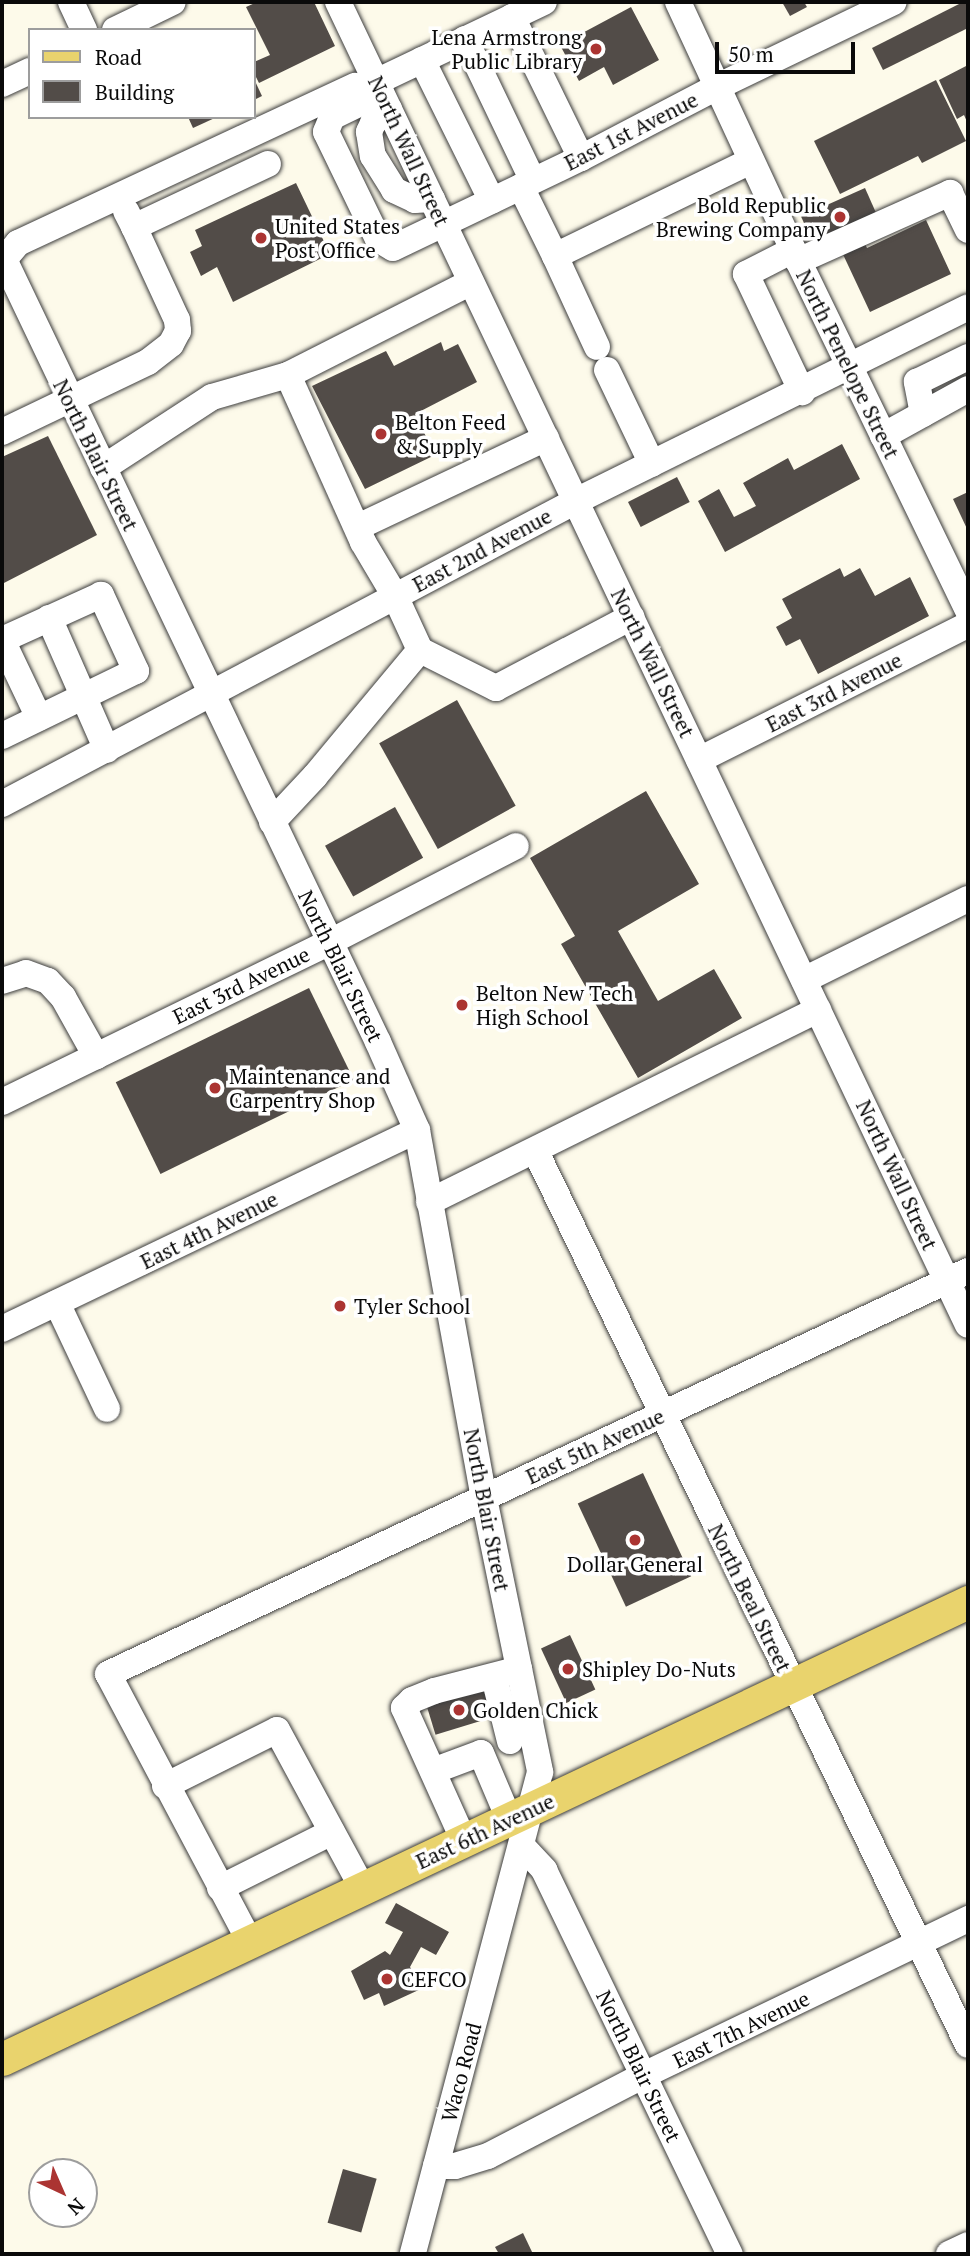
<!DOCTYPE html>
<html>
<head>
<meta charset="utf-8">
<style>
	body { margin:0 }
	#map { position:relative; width:970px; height:2256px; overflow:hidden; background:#fdfaea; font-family:"PT Serif",serif }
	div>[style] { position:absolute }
	.building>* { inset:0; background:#524c48; transform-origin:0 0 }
	.roads { filter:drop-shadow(0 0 2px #3d3d3d) drop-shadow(0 0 2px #3d3d3d) }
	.minor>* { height:26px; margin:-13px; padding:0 13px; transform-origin:13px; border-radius:13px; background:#fff }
	.major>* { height:33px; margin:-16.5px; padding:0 16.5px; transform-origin:16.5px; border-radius:16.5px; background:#e9d36d }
	.dots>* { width:19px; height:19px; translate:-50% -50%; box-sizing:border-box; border:4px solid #fff; border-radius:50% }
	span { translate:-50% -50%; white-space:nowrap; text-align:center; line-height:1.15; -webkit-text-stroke:7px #fff; paint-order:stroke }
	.poi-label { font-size:21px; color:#0a0a0a }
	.right { translate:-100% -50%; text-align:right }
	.left { translate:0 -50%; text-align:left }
	.street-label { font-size:21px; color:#0a0a0a }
	.frame { position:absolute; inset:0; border:4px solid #0a0a0a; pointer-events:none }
	.legend { position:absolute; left:28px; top:28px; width:228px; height:91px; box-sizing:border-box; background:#fff; border:2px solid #9d9d9d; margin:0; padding:9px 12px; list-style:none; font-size:21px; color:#0a0a0a }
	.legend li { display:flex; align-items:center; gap:14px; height:35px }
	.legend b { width:35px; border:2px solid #9d9d9d }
	.north { position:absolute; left:28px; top:2158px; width:70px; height:70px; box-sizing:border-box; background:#fff; border:2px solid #9d9d9d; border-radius:50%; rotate:136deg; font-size:19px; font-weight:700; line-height:28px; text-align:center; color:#0a0a0a }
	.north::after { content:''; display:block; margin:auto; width:24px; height:32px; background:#ab3432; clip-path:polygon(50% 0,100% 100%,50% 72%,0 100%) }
	.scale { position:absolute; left:715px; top:42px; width:140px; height:32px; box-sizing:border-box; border:4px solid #0a0a0a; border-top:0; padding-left:9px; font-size:21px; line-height:24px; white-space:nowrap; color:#0a0a0a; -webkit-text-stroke:5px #fff; paint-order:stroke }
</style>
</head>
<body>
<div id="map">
	<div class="building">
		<i style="clip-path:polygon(257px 2px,314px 2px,335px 46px,259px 83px,254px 73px,254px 62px,270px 55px,246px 7px)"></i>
		<i style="clip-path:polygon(782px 2px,804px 2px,807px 7px,790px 16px)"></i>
		<i style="clip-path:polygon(963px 2px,968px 2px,968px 28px,883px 70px,872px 48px)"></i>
		<i style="clip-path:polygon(631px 7px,659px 60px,613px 85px,604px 67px,579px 81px,560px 45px)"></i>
		<i style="clip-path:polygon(968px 65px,968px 124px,964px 115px,957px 119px,939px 80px)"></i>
		<i style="clip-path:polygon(254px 79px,262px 96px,254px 100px)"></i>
		<i style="clip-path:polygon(936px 80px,966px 141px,922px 163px,918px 156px,840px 194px,814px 141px)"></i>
		<i style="clip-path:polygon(188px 117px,217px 117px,193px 128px)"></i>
		<i style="clip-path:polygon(296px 183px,330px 254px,233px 302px,217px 267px,201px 276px,190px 252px,202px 246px,195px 230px)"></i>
		<i style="left:865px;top:188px;width:30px;height:70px;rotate:66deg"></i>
		<i style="clip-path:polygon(926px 220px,951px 274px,870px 312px,840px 248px,862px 238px,867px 248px)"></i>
		<i style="clip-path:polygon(441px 342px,444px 351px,458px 344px,477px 382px,415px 414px,435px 455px,365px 489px,312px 386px,386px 351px,394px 366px)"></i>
		<i style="clip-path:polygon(48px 436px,97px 535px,2px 584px,2px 457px)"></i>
		<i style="clip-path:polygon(842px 444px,860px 479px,725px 552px,698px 501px,719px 489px,734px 517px,756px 506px,743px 483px,788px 458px,794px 470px)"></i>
		<i style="left:677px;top:477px;width:28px;height:55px;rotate:63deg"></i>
		<i style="clip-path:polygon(968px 492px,968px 531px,953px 499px)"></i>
		<i style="clip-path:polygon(840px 568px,844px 577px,860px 568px,875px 596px,910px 577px,929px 616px,818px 674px,800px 639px,786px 646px,776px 627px,792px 618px,782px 599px)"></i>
		<i style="left:457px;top:700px;width:121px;height:89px;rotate:61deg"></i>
		<i style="clip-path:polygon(646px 791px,699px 884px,618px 931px,658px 1001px,714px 969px,742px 1018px,638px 1078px,561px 944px,575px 936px,530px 858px)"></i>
		<i style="left:395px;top:807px;width:58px;height:80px;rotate:61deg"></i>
		<i style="left:309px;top:988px;width:102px;height:215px;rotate:64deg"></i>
		<i style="left:643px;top:1473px;width:114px;height:72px;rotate:65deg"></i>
		<i style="left:570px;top:1635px;width:60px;height:32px;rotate:65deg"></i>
		<i style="left:482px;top:1685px;width:34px;height:59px;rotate:73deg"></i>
		<i style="clip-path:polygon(396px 1903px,449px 1932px,436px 1955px,421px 1947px,410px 1967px,423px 1988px,384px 2006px,379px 1993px,364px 2000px,351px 1971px,385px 1951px,390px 1955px,403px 1932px,385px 1923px)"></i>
		<i style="left:343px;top:2169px;width:35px;height:56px;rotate:16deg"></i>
		<i style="clip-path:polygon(523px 2233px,533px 2254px,499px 2254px,495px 2247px)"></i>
	</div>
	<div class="roads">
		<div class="minor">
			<i style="left:71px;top:2px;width:31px;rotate:65deg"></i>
			<i style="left:338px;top:2px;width:1465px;rotate:64.54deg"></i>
			<i style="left:678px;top:2px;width:273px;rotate:65.1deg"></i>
			<i style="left:793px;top:250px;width:401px;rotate:64.1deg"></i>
			<i style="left:512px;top:17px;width:157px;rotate:63.9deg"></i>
			<i style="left:115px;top:30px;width:64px;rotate:-25.8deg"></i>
			<i style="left:465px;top:39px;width:157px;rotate:64.4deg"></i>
			<i style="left:422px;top:60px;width:157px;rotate:63.6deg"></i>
			<i style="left:376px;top:82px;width:186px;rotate:-25.5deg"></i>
			<i style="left:2px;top:84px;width:31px;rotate:-25deg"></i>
			<i style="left:381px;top:93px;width:55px;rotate:153.9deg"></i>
			<i style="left:332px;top:117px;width:16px;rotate:112deg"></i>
			<i style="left:326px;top:132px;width:119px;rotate:64.1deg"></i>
			<i style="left:378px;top:239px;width:17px;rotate:31deg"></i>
			<i style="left:393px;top:248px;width:208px;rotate:-25.6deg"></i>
			<i style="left:581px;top:158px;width:153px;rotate:-27.6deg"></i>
			<i style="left:717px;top:87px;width:196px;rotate:-25.7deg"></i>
			<i style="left:389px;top:109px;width:21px;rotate:139deg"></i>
			<i style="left:373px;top:123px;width:10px;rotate:114deg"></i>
			<i style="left:369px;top:132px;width:24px;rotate:81deg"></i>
			<i style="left:373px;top:156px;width:40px;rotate:58deg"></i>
			<i style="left:394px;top:190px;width:23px;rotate:25deg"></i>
			<i style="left:415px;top:200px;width:17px;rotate:-3deg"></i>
			<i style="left:521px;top:187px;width:77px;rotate:63.8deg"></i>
			<i style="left:555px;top:256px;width:218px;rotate:-25.9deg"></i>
			<i style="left:126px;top:211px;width:18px;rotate:63deg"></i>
			<i style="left:134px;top:227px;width:148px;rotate:-25.2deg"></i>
			<i style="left:793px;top:250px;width:53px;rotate:152.9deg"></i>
			<i style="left:746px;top:274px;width:131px;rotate:64.6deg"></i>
			<i style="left:2px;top:255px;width:872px;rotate:64.46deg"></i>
			<i style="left:378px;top:1042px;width:96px;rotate:66.1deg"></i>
			<i style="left:417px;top:1130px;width:374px;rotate:79.7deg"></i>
			<i style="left:484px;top:1498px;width:280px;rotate:78.4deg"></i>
			<i style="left:540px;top:1772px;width:498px;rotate:104.8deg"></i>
			<i style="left:555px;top:256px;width:100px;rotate:65.2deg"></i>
			<i style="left:798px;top:261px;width:167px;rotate:-24.1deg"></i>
			<i style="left:950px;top:193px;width:41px;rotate:64.1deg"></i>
			<i style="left:2px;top:262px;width:25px;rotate:-50deg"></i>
			<i style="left:18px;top:243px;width:372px;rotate:-25deg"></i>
			<i style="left:607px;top:370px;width:104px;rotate:64.4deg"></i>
			<i style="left:923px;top:414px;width:33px;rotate:-101deg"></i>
			<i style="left:917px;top:382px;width:57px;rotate:-26.1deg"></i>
			<i style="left:2px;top:432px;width:162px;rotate:-25.6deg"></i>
			<i style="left:148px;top:362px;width:29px;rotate:-38deg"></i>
			<i style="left:171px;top:344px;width:15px;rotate:-62deg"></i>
			<i style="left:178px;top:331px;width:11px;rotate:-95deg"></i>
			<i style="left:177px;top:320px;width:102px;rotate:-114.8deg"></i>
			<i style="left:883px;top:436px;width:97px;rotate:-28.9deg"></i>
			<i style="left:103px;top:468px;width:130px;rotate:-33.1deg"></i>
			<i style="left:212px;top:397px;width:79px;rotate:-16.1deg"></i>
			<i style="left:358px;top:527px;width:208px;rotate:-25.3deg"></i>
			<i style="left:49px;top:618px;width:144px;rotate:66.3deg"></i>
			<i style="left:420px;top:650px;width:85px;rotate:26.6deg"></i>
			<i style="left:496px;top:688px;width:153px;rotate:-27.7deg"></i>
			<i style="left:2px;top:736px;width:149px;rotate:-25.9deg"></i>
			<i style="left:136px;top:671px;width:84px;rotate:-114.7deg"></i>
			<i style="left:101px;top:595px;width:109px;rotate:155.6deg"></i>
			<i style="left:2px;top:640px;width:86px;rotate:64.6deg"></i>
			<i style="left:699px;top:760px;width:301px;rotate:-26.7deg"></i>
			<i style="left:2px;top:804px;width:649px;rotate:-27.83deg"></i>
			<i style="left:576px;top:501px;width:437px;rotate:-26.3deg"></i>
			<i style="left:272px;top:822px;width:63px;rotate:-46.9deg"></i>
			<i style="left:315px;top:776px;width:164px;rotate:-50.2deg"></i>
			<i style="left:420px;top:650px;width:60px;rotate:-114.8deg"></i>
			<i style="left:395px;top:596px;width:63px;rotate:-120.7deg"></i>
			<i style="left:363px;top:542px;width:183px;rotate:-114.2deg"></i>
			<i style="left:288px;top:375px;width:205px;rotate:-26.9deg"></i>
			<i style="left:804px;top:980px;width:183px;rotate:-26.3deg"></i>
			<i style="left:2px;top:981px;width:25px;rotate:-18deg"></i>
			<i style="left:26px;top:973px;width:23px;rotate:20deg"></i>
			<i style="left:48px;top:981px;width:22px;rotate:47deg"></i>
			<i style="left:63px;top:997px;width:68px;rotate:60.8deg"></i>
			<i style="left:2px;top:1102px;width:365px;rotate:-26deg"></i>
			<i style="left:330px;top:942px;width:209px;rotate:-27.3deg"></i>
			<i style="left:535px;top:1150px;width:994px;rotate:64.18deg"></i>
			<i style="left:429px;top:1202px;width:434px;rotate:-26.3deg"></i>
			<i style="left:57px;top:1303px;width:117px;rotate:64.7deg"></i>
			<i style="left:2px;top:1329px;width:460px;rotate:-25.6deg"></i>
			<i style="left:494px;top:1677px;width:66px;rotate:76deg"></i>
			<i style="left:433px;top:1771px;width:51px;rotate:-20.6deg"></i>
			<i style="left:481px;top:1753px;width:72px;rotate:67deg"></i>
			<i style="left:165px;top:1786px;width:125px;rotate:-26.6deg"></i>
			<i style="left:277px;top:1730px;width:181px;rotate:61.6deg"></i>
			<i style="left:464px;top:1841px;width:146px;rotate:-114.3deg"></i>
			<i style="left:404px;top:1708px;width:11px;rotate:-45deg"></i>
			<i style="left:412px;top:1700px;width:24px;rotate:-22deg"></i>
			<i style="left:434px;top:1691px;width:88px;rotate:-14.5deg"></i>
			<i style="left:522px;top:1846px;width:33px;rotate:47deg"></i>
			<i style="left:544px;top:1870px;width:427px;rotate:64.2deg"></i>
			<i style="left:220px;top:1888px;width:125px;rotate:-26.6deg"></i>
			<i style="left:250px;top:1942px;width:303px;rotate:-117.9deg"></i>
			<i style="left:108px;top:1674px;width:950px;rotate:-25.11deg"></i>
			<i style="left:436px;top:2166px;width:19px"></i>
			<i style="left:455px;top:2166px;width:34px;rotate:-17deg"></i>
			<i style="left:488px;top:2156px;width:176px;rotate:-27.4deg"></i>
			<i style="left:644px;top:2075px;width:360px;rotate:-25.7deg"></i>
			<i style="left:949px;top:2254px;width:21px;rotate:-25deg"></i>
		</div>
		<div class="major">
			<i style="left:2px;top:2059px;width:1069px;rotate:-25.32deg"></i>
		</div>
	</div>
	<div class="dots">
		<i style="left:596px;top:49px;background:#ab3432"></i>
		<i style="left:840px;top:217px;background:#ab3432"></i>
		<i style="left:261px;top:238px;background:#ab3432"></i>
		<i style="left:381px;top:434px;background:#ab3432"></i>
		<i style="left:462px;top:1005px;background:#ab3432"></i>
		<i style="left:215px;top:1088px;background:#ab3432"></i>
		<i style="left:340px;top:1306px;background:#ab3432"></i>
		<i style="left:635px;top:1540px;background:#ab3432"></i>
		<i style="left:568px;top:1669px;background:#ab3432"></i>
		<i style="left:459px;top:1710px;background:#ab3432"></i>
		<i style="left:387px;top:1979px;background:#ab3432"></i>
	</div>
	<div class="poi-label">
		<span class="right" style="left:582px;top:49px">Lena Armstrong<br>Public Library</span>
		<span class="right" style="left:826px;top:217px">Bold Republic<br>Brewing Company</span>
		<span class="left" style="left:275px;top:238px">United States<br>Post Office</span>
		<span class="left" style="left:395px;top:434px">Belton Feed<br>&amp; Supply</span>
		<span class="left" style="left:476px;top:1005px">Belton New Tech<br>High School</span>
		<span class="left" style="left:229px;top:1088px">Maintenance and<br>Carpentry Shop</span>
		<span class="left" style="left:354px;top:1306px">Tyler School</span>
		<span style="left:635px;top:1564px">Dollar General</span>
		<span class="left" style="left:582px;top:1669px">Shipley Do-Nuts</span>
		<span class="left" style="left:473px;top:1710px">Golden Chick</span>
		<span class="left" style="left:401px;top:1979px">CEFCO</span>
	</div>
	<div class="street-label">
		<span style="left:631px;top:131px;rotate:-27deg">East 1st Avenue</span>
		<span style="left:409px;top:151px;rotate:65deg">North Wall Street</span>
		<span style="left:848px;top:364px;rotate:64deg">North Penelope Street</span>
		<span style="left:96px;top:455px;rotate:64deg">North Blair Street</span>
		<span style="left:482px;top:550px;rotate:-28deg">East 2nd Avenue</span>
		<span style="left:653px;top:663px;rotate:64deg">North Wall Street</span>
		<span style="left:834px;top:692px;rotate:-27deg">East 3rd Avenue</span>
		<span style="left:341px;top:966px;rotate:64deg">North Blair Street</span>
		<span style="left:241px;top:985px;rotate:-26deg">East 3rd Avenue</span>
		<span style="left:897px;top:1175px;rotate:65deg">North Wall Street</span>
		<span style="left:209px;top:1230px;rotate:-26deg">East 4th Avenue</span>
		<span style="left:595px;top:1446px;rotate:-25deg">East 5th Avenue</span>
		<span style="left:487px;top:1510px;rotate:79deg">North Blair Street</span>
		<span style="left:750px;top:1598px;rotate:64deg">North Beal Street</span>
		<span style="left:485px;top:1831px;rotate:-25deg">East 6th Avenue</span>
		<span style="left:741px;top:2029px;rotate:-26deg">East 7th Avenue</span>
		<span style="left:639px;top:2066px;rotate:64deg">North Blair Street</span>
		<span style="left:461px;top:2072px;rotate:-75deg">Waco Road</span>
	</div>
	<div class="frame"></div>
	<ul class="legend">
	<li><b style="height:9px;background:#e9d36d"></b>Road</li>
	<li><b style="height:19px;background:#524c48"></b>Building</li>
	</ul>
	<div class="north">N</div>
	<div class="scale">50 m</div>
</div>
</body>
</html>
